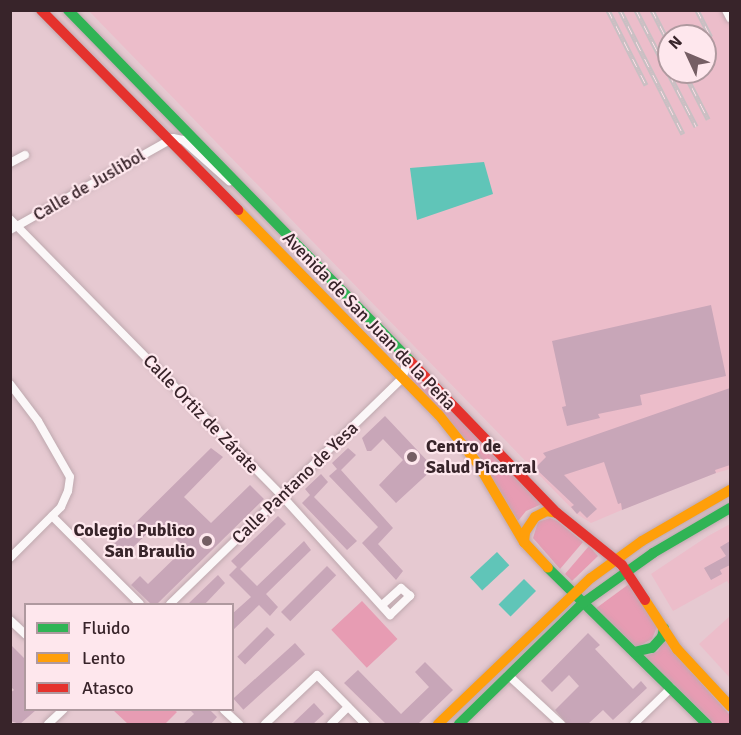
<!DOCTYPE html>
<html>
<head>
<meta charset="utf-8">
<style>
	body { margin:0 }
	#map { position:relative; width:741px; height:735px; overflow:hidden; background:#e6c9d1; font-family:Signika,sans-serif }
	div>[style] { position:absolute }
	.built>* { inset:0; background:#ecbdca }
	.green>* { inset:0; background:#e79cb3; transform-origin:0 0 }
	.water>* { inset:0; background:#60c5b8; transform-origin:0 0 }
	.building>* { inset:0; background:#c8a6b8; transform-origin:0 0 }
	.roads { filter:drop-shadow(0 0 2px #bea8ae) drop-shadow(0 0 2px #bea8ae) }
	.street>* { height:8px; margin:-4px; padding:0 4px; transform-origin:4px; border-radius:4px; background:#fbf7f8 }
	.fast>* { height:10px; margin:-5px; padding:0 5px; transform-origin:5px; border-radius:5px; background:#30b455 }
	.slow>* { height:10px; margin:-5px; padding:0 5px; transform-origin:5px; border-radius:5px; background:#ff9f0a }
	.jam>* { height:10px; margin:-5px; padding:0 5px; transform-origin:5px; border-radius:5px; background:#e5322d }
	.rail>* { height:5px; margin-top:-2.5px; transform-origin:0; background:repeating-linear-gradient(90deg,#fee7ed 0 9px,#c8c0c3 0 18px); box-sizing:border-box; border-block:2px solid #c8c0c3 }
	.dots>* { width:16px; height:16px; translate:-50% -50%; box-sizing:border-box; border:3px solid #fee7ed; border-radius:50% }
	span { translate:-50% -50%; white-space:nowrap; text-align:center; line-height:1.15; -webkit-text-stroke:4.5px #fee7ed; paint-order:stroke }
	.street-label { font-size:18px; color:#38242a }
	.poi-label { font-size:18px; color:#38242a; font-weight:700 }
	.left { translate:0 -50%; text-align:left }
	.right { translate:-100% -50%; text-align:right }
	.frame { position:absolute; inset:0; border:12px solid #38242a; pointer-events:none }
	.legend { position:absolute; left:24px; top:603px; width:210px; height:108px; box-sizing:border-box; background:#fee7ed; border:2px solid #af999f; margin:0; padding:8px 10px; list-style:none; font-size:18px; color:#38242a }
	.legend li { display:flex; align-items:center; gap:12px; height:30px }
	.legend b { width:30px; border:2px solid #af999f }
	.north { position:absolute; left:657px; top:24px; width:60px; height:60px; box-sizing:border-box; background:#fee7ed; border:2px solid #af999f; border-radius:50%; rotate:314deg; font-size:16px; font-weight:700; line-height:24px; text-align:center; color:#38242a }
	.north::after { content:''; display:block; margin:auto; width:21px; height:27px; background:#755e64; clip-path:polygon(50% 0,100% 100%,50% 72%,0 100%) }
</style>
</head>
<body>
<div id="map">
	<div class="built">
		<i style="clip-path:polygon(evenodd,89px 11px,730px 11px,730px 469px,695px 479px,591px 523px,577px 514px,89px 11px,669px 36px,705px 36px,705px 72px,669px 72px,669px 36px)"></i>
		<i style="clip-path:polygon(730px 524px,730px 586px,727px 581px,673px 611px,651px 574px,708px 536px)"></i>
		<i style="clip-path:polygon(730px 616px,730px 678px,699px 644px)"></i>
	</div>
	<div class="green">
		<i style="clip-path:polygon(413px 367px,544px 503px,526px 511px,518px 521px,479px 456px,409px 377px)"></i>
		<i style="clip-path:polygon(550px 518px,557px 521px,583px 542px,560px 569px,533px 538px,538px 522px)"></i>
		<i style="clip-path:polygon(589px 546px,598px 556px,572px 581px,565px 574px)"></i>
		<i style="clip-path:polygon(629px 584px,657px 627px,652px 639px,639px 646px,634px 646px,595px 609px)"></i>
		<i style="left:362px;top:601px;width:52px;height:42px;rotate:47deg"></i>
		<i style="clip-path:polygon(665px 639px,671px 650px,730px 715px,730px 724px,715px 724px,644px 657px,658px 651px)"></i>
		<i style="clip-path:polygon(113px 710px,174px 710px,177px 712px,165px 724px,128px 724px)"></i>
	</div>
	<div class="water">
		<i style="clip-path:polygon(484px 162px,493px 194px,417px 220px,410px 168px)"></i>
		<i style="left:497px;top:552px;width:18px;height:37px;rotate:47deg"></i>
		<i style="left:524px;top:579px;width:17px;height:36px;rotate:45deg"></i>
	</div>
	<div class="building">
		<i style="clip-path:polygon(711px 305px,726px 376px,640px 395px,642px 405px,598px 414px,600px 418px,567px 426px,562px 407px,566px 406px,552px 341px)"></i>
		<i style="clip-path:polygon(730px 388px,730px 465px,715px 470px,716px 473px,622px 510px,621px 503px,618px 504px,604px 462px,564px 475px,597px 509px,587px 518px,580px 511px,577px 514px,571px 507px,574px 505px,535px 468px,546px 457px,543px 453px)"></i>
		<i style="clip-path:polygon(385px 416px,434px 468px,396px 503px,379px 485px,403px 460px,383px 439px,371px 451px,367px 451px,362px 438px)"></i>
		<i style="clip-path:polygon(211px 448px,223px 457px,184px 497px,211px 523px,250px 485px,264px 499px,157px 604px,151px 604px,131px 585px,140px 576px,148px 584px,185px 548px,159px 522px,125px 555px,114px 544px)"></i>
		<i style="clip-path:polygon(348px 448px,356px 455px,341px 470px,393px 528px,378px 544px,403px 571px,396px 580px,362px 543px,378px 527px,329px 476px,337px 469px,332px 463px)"></i>
		<i style="clip-path:polygon(321px 474px,328px 482px,314px 497px,357px 541px,347px 550px,302px 503px,310px 495px,305px 489px)"></i>
		<i style="clip-path:polygon(278px 516px,286px 524px,240px 569px,257px 586px,304px 541px,311px 550px,266px 594px,278px 607px,270px 616px,259px 605px,232px 631px,232px 614px,251px 597px,229px 575px,237px 567px,231px 561px)"></i>
		<i style="clip-path:polygon(730px 541px,730px 565px,720px 570px,722px 574px,711px 580px,704px 568px,726px 556px,720px 547px)"></i>
		<i style="left:327px;top:566px;width:13px;height:65px;rotate:45deg"></i>
		<i style="clip-path:polygon(218px 575px,225px 583px,205px 604px,188px 604px)"></i>
		<i style="left:267px;top:627px;width:11px;height:42px;rotate:45deg"></i>
		<i style="clip-path:polygon(588px 633px,600px 645px,595px 649px,633px 689px,641px 681px,647px 688px,613px 720px,603px 710px,588px 724px,567px 724px,555px 710px,579px 686px,569px 675px,552px 692px,541px 681px)"></i>
		<i style="left:295px;top:643px;width:15px;height:83px;rotate:48deg"></i>
		<i style="clip-path:polygon(10px 644px,26px 660px,26px 710px,36px 710px,20px 724px,10px 721px,10px 693px,14px 690px,10px 686px)"></i>
		<i style="clip-path:polygon(425px 662px,453px 690px,418px 724px,386px 724px,344px 683px,358px 670px,401px 714px,429px 687px,415px 672px)"></i>
		<i style="clip-path:polygon(314px 703px,324px 714px,313px 724px,292px 724px)"></i>
		<i style="clip-path:polygon(190px 710px,210px 710px,217px 717px,211px 724px,183px 724px,194px 714px)"></i>
	</div>
	<div class="roads">
		<div class="street">
			<i style="left:726px;top:10px;width:9px;rotate:63deg"></i>
			<i style="left:10px;top:163px;width:17px;rotate:-28deg"></i>
			<i style="left:10px;top:219px;width:388px;rotate:45.5deg"></i>
			<i style="left:282px;top:496px;width:161px;rotate:47.8deg"></i>
			<i style="left:390px;top:615px;width:28px;rotate:-44deg"></i>
			<i style="left:410px;top:596px;width:12px;rotate:-138deg"></i>
			<i style="left:401px;top:588px;width:25px;rotate:138deg"></i>
			<i style="left:10px;top:230px;width:187px;rotate:-29.4deg"></i>
			<i style="left:173px;top:138px;width:10px;rotate:11deg"></i>
			<i style="left:183px;top:140px;width:62px;rotate:41.7deg"></i>
			<i style="left:10px;top:384px;width:46px;rotate:52.9deg"></i>
			<i style="left:38px;top:421px;width:64px;rotate:60.3deg"></i>
			<i style="left:70px;top:477px;width:14px;rotate:98deg"></i>
			<i style="left:68px;top:491px;width:17px;rotate:114deg"></i>
			<i style="left:61px;top:507px;width:72px;rotate:135deg"></i>
			<i style="left:52px;top:516px;width:124px;rotate:45deg"></i>
			<i style="left:170px;top:604px;width:324px;rotate:-44.2deg"></i>
			<i style="left:402px;top:378px;width:9px;rotate:-69deg"></i>
			<i style="left:405px;top:370px;width:13px;rotate:-90deg"></i>
			<i style="left:10px;top:620px;width:22px;rotate:43deg"></i>
			<i style="left:508px;top:675px;width:72px;rotate:42.8deg"></i>
			<i style="left:224px;top:710px;width:21px;rotate:43deg"></i>
			<i style="left:48px;top:724px;width:21px;rotate:-43deg"></i>
			<i style="left:265px;top:724px;width:71px;rotate:-43.3deg"></i>
			<i style="left:317px;top:675px;width:69px;rotate:45.6deg"></i>
			<i style="left:331px;top:724px;width:24px;rotate:-45deg"></i>
			<i style="left:634px;top:724px;width:52px;rotate:-44.2deg"></i>
		</div>
		<div class="fast">
			<i style="left:68px;top:10px;width:490px;rotate:45.7deg"></i>
			<i style="left:548px;top:568px;width:223px;rotate:44.5deg"></i>
			<i style="left:634px;top:652px;width:18px;rotate:-13deg"></i>
			<i style="left:652px;top:648px;width:15px;rotate:-48deg"></i>
			<i style="left:662px;top:637px;width:9px;rotate:-77deg"></i>
			<i style="left:459px;top:724px;width:173px;rotate:-44.3deg"></i>
			<i style="left:583px;top:603px;width:86px;rotate:-35.5deg"></i>
			<i style="left:653px;top:553px;width:89px;rotate:-30.3deg"></i>
		</div>
		<div class="slow">
			<i style="left:238px;top:210px;width:287px;rotate:45.6deg"></i>
			<i style="left:439px;top:415px;width:63px;rotate:51.5deg"></i>
			<i style="left:478px;top:464px;width:91px;rotate:59.5deg"></i>
			<i style="left:524px;top:542px;width:35px;rotate:47deg"></i>
			<i style="left:524px;top:542px;width:10px;rotate:-84deg"></i>
			<i style="left:525px;top:532px;width:18px;rotate:-56deg"></i>
			<i style="left:535px;top:517px;width:13px;rotate:-27deg"></i>
			<i style="left:547px;top:511px;width:10px;rotate:11deg"></i>
			<i style="left:645px;top:600px;width:59px;rotate:56.9deg"></i>
			<i style="left:677px;top:649px;width:78px;rotate:47.1deg"></i>
			<i style="left:438px;top:724px;width:211px;rotate:-43.7deg"></i>
			<i style="left:591px;top:578px;width:63px;rotate:-36deg"></i>
			<i style="left:642px;top:541px;width:102px;rotate:-30.1deg"></i>
		</div>
		<div class="jam">
			<i style="left:41px;top:10px;width:281px;rotate:45.4deg"></i>
			<i style="left:410px;top:361px;width:211px;rotate:46deg"></i>
			<i style="left:557px;top:513px;width:83px;rotate:38.7deg"></i>
			<i style="left:622px;top:565px;width:42px;rotate:56.7deg"></i>
		</div>
	</div>
	<div class="rail">
		<i style="left:608px;top:10px;width:84px;rotate:63.1deg"></i>
		<i style="left:620px;top:10px;width:139px;rotate:63.1deg"></i>
		<i style="left:636px;top:10px;width:131px;rotate:62.7deg"></i>
		<i style="left:652px;top:10px;width:37px;rotate:63deg"></i>
		<i style="left:697px;top:10px;width:30px;rotate:63deg"></i>
		<i style="left:684px;top:72px;width:53px;rotate:62.9deg"></i>
	</div>
	<div class="dots">
		<i style="left:412px;top:457px;background:#755e64"></i>
		<i style="left:207px;top:541px;background:#755e64"></i>
	</div>
	<div class="street-label">
		<span style="left:89px;top:185px;rotate:-30deg">Calle de Juslibol</span>
		<span style="left:369px;top:321px;rotate:46deg">Avenida de San Juan de la Peña</span>
		<span style="left:201px;top:414px;rotate:46deg">Calle Ortiz de Zárate</span>
		<span style="left:295px;top:483px;rotate:-44deg">Calle Pantano de Yesa</span>
	</div>
	<div class="poi-label">
		<span class="left" style="left:426px;top:457px">Centro de<br>Salud Picarral</span>
		<span class="right" style="left:195px;top:541px">Colegio Publico<br>San Braulio</span>
	</div>
	<div class="frame"></div>
	<ul class="legend">
	<li><b style="height:8px;background:#30b455"></b>Fluido</li>
	<li><b style="height:8px;background:#ff9f0a"></b>Lento</li>
	<li><b style="height:8px;background:#e5322d"></b>Atasco</li>
	</ul>
	<div class="north">N</div>
</div>
</body>
</html>
